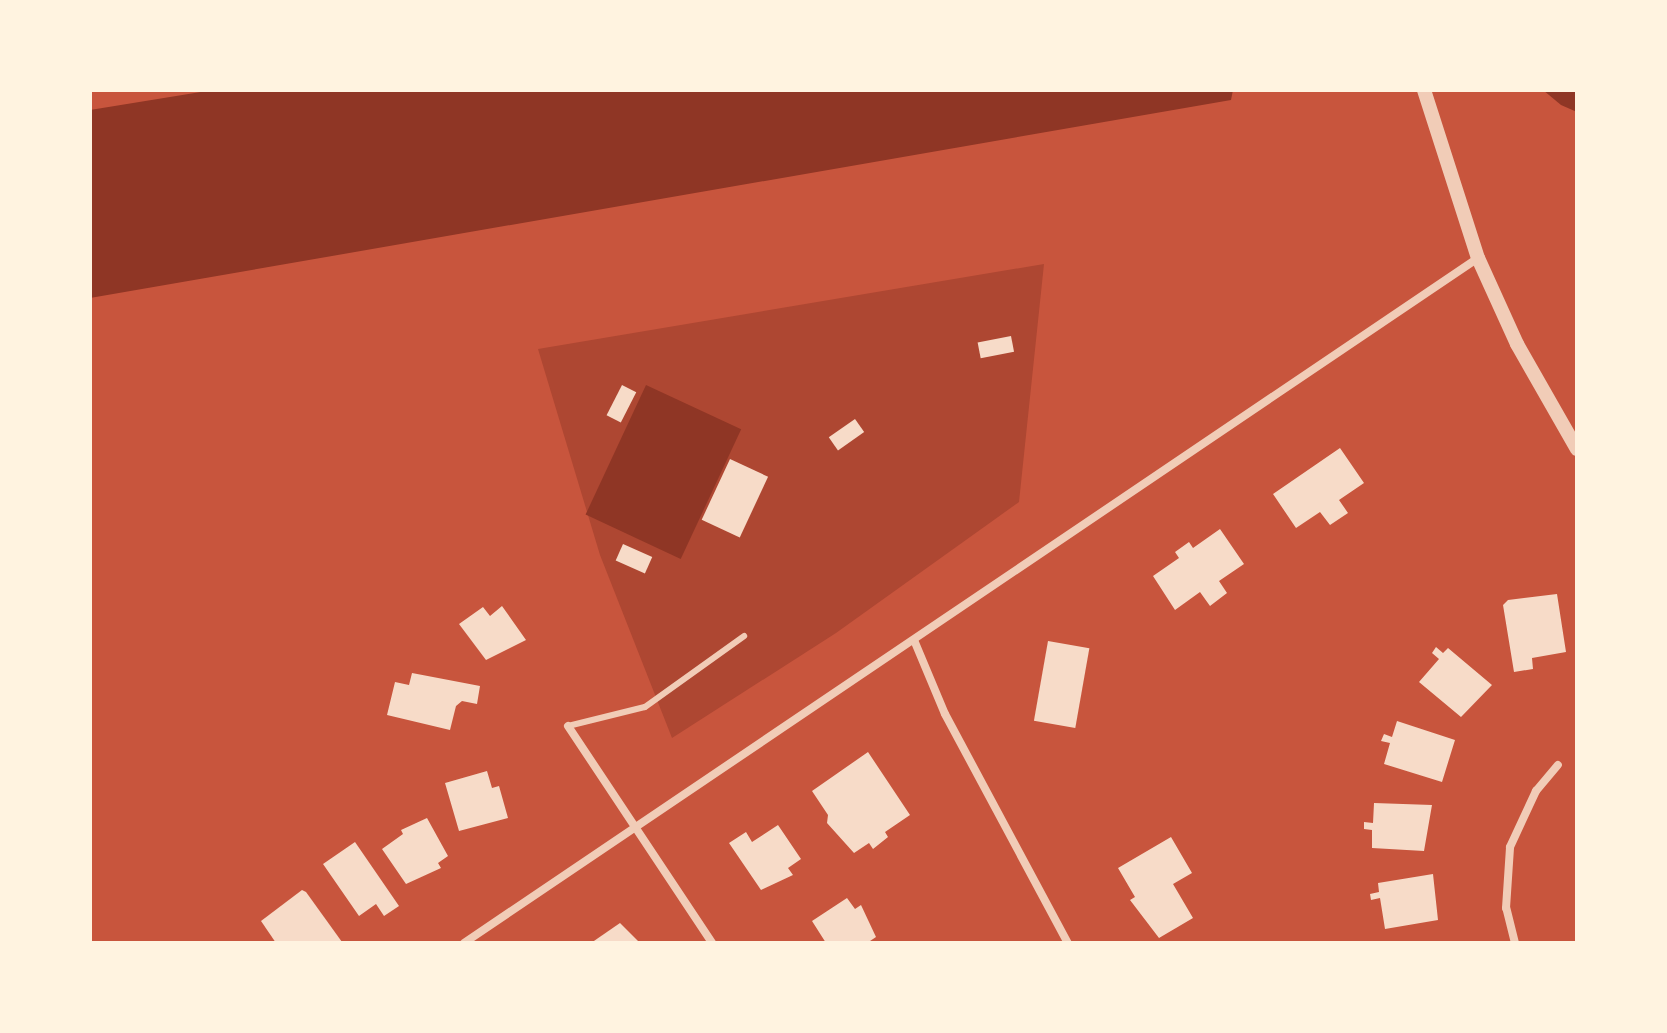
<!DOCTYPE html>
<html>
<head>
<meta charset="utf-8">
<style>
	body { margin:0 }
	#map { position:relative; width:1667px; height:1033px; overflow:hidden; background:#c8553d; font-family:Jost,sans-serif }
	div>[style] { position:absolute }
	.green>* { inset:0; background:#ae4732 }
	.water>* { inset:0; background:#8f3625; transform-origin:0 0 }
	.building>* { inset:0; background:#f7dbc8; transform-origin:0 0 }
	.service>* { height:6px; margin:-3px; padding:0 3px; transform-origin:3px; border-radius:3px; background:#f1ccb7 }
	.minor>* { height:8px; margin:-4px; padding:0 4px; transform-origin:4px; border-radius:4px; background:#f1ccb7 }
	.tertiary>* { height:14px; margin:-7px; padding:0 7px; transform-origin:7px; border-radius:7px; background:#f1ccb7 }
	span { translate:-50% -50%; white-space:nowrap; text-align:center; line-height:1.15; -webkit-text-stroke:6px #fff3e0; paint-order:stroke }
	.frame { position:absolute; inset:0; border:92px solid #fff3e0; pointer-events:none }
</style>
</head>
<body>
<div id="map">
	<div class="green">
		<i style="clip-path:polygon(1044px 264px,1019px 502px,836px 633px,672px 738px,600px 555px,538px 349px)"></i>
	</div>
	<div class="water">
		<i style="clip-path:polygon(213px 90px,1233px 90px,1231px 100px,90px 298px,90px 110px)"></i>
		<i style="clip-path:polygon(1543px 90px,1577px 90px,1577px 112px,1561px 105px)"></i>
		<i style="left:646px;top:385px;width:105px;height:143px;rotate:25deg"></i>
	</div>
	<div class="building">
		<i style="left:1011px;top:336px;width:16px;height:34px;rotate:79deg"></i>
		<i style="left:622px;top:385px;width:16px;height:34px;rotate:27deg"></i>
		<i style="left:855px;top:419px;width:16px;height:32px;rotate:55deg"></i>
		<i style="clip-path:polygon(1340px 448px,1364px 483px,1339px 500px,1348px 513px,1330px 525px,1320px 512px,1296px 528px,1273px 494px)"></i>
		<i style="left:730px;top:459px;width:42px;height:67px;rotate:25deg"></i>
		<i style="clip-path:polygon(1220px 529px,1244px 564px,1219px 581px,1227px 593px,1210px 606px,1200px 592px,1175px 610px,1153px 576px,1179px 558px,1175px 552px,1189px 542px,1193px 548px)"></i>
		<i style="left:623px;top:544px;width:32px;height:18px;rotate:24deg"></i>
		<i style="clip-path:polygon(1557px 594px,1566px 652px,1532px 658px,1533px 669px,1514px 672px,1503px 605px,1508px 600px)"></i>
		<i style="clip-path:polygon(502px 606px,526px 640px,486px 660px,459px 624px,483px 607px,490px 616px)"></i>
		<i style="left:1048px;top:641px;width:42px;height:81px;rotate:10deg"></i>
		<i style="clip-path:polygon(1436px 647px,1443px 653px,1448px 648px,1492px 685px,1461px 717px,1419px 682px,1439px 659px,1432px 653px)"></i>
		<i style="clip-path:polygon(412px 673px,480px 686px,477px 704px,462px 701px,456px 706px,450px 730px,387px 715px,395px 682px,409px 685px)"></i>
		<i style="clip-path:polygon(1397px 721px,1455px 740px,1442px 782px,1384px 764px,1390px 743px,1381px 741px,1384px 734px,1392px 737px)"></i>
		<i style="clip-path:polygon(868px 752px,910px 815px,885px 832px,888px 837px,873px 849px,869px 843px,854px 853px,827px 823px,828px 815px,812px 791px)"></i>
		<i style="clip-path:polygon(487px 771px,492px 788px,499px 786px,508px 818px,459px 831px,445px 783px)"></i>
		<i style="clip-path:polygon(1374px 803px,1432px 805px,1424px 851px,1372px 848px,1372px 830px,1364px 829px,1364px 822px,1373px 823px)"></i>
		<i style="clip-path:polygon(427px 818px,448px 856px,438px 863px,441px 868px,406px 884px,382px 849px,403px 834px,401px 830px)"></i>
		<i style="clip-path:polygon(778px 825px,801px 859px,788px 868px,793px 875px,761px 890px,729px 843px,746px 832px,752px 842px)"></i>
		<i style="clip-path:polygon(1171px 837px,1192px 873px,1173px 884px,1193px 918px,1159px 938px,1130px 900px,1135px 897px,1118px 868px)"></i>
		<i style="clip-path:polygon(355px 842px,399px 906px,384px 916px,376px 904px,359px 916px,323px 864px)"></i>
		<i style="clip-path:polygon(1433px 874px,1438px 920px,1385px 929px,1380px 898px,1371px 900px,1370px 894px,1379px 892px,1378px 883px)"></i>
		<i style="clip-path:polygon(302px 890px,306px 892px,342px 942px,276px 943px,261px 921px)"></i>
		<i style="clip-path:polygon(847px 898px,855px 909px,861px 905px,876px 937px,867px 943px,826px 943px,812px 921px)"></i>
		<i style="clip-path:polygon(620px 923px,640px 943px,591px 943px)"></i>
	</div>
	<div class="service">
		<i style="left:568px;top:726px;width:79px;rotate:-13.9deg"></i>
		<i style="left:645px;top:707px;width:122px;rotate:-35.6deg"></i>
	</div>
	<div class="minor">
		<i style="left:914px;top:640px;width:80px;rotate:67.3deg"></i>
		<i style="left:945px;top:714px;width:260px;rotate:61.8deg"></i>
		<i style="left:568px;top:726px;width:260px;rotate:56.4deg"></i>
		<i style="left:464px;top:943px;width:1224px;rotate:-34.04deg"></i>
		<i style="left:1515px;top:943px;width:36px;rotate:-104deg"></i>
		<i style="left:1506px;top:908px;width:61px;rotate:-86.2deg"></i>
		<i style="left:1510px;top:847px;width:62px;rotate:-65.1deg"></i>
		<i style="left:1536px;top:791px;width:34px;rotate:-50deg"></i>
	</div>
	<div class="tertiary">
		<i style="left:1424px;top:90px;width:176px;rotate:72.2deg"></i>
		<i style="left:1478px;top:258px;width:94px;rotate:65.6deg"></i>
		<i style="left:1517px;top:344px;width:121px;rotate:60.3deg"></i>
	</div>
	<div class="frame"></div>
</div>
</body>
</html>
